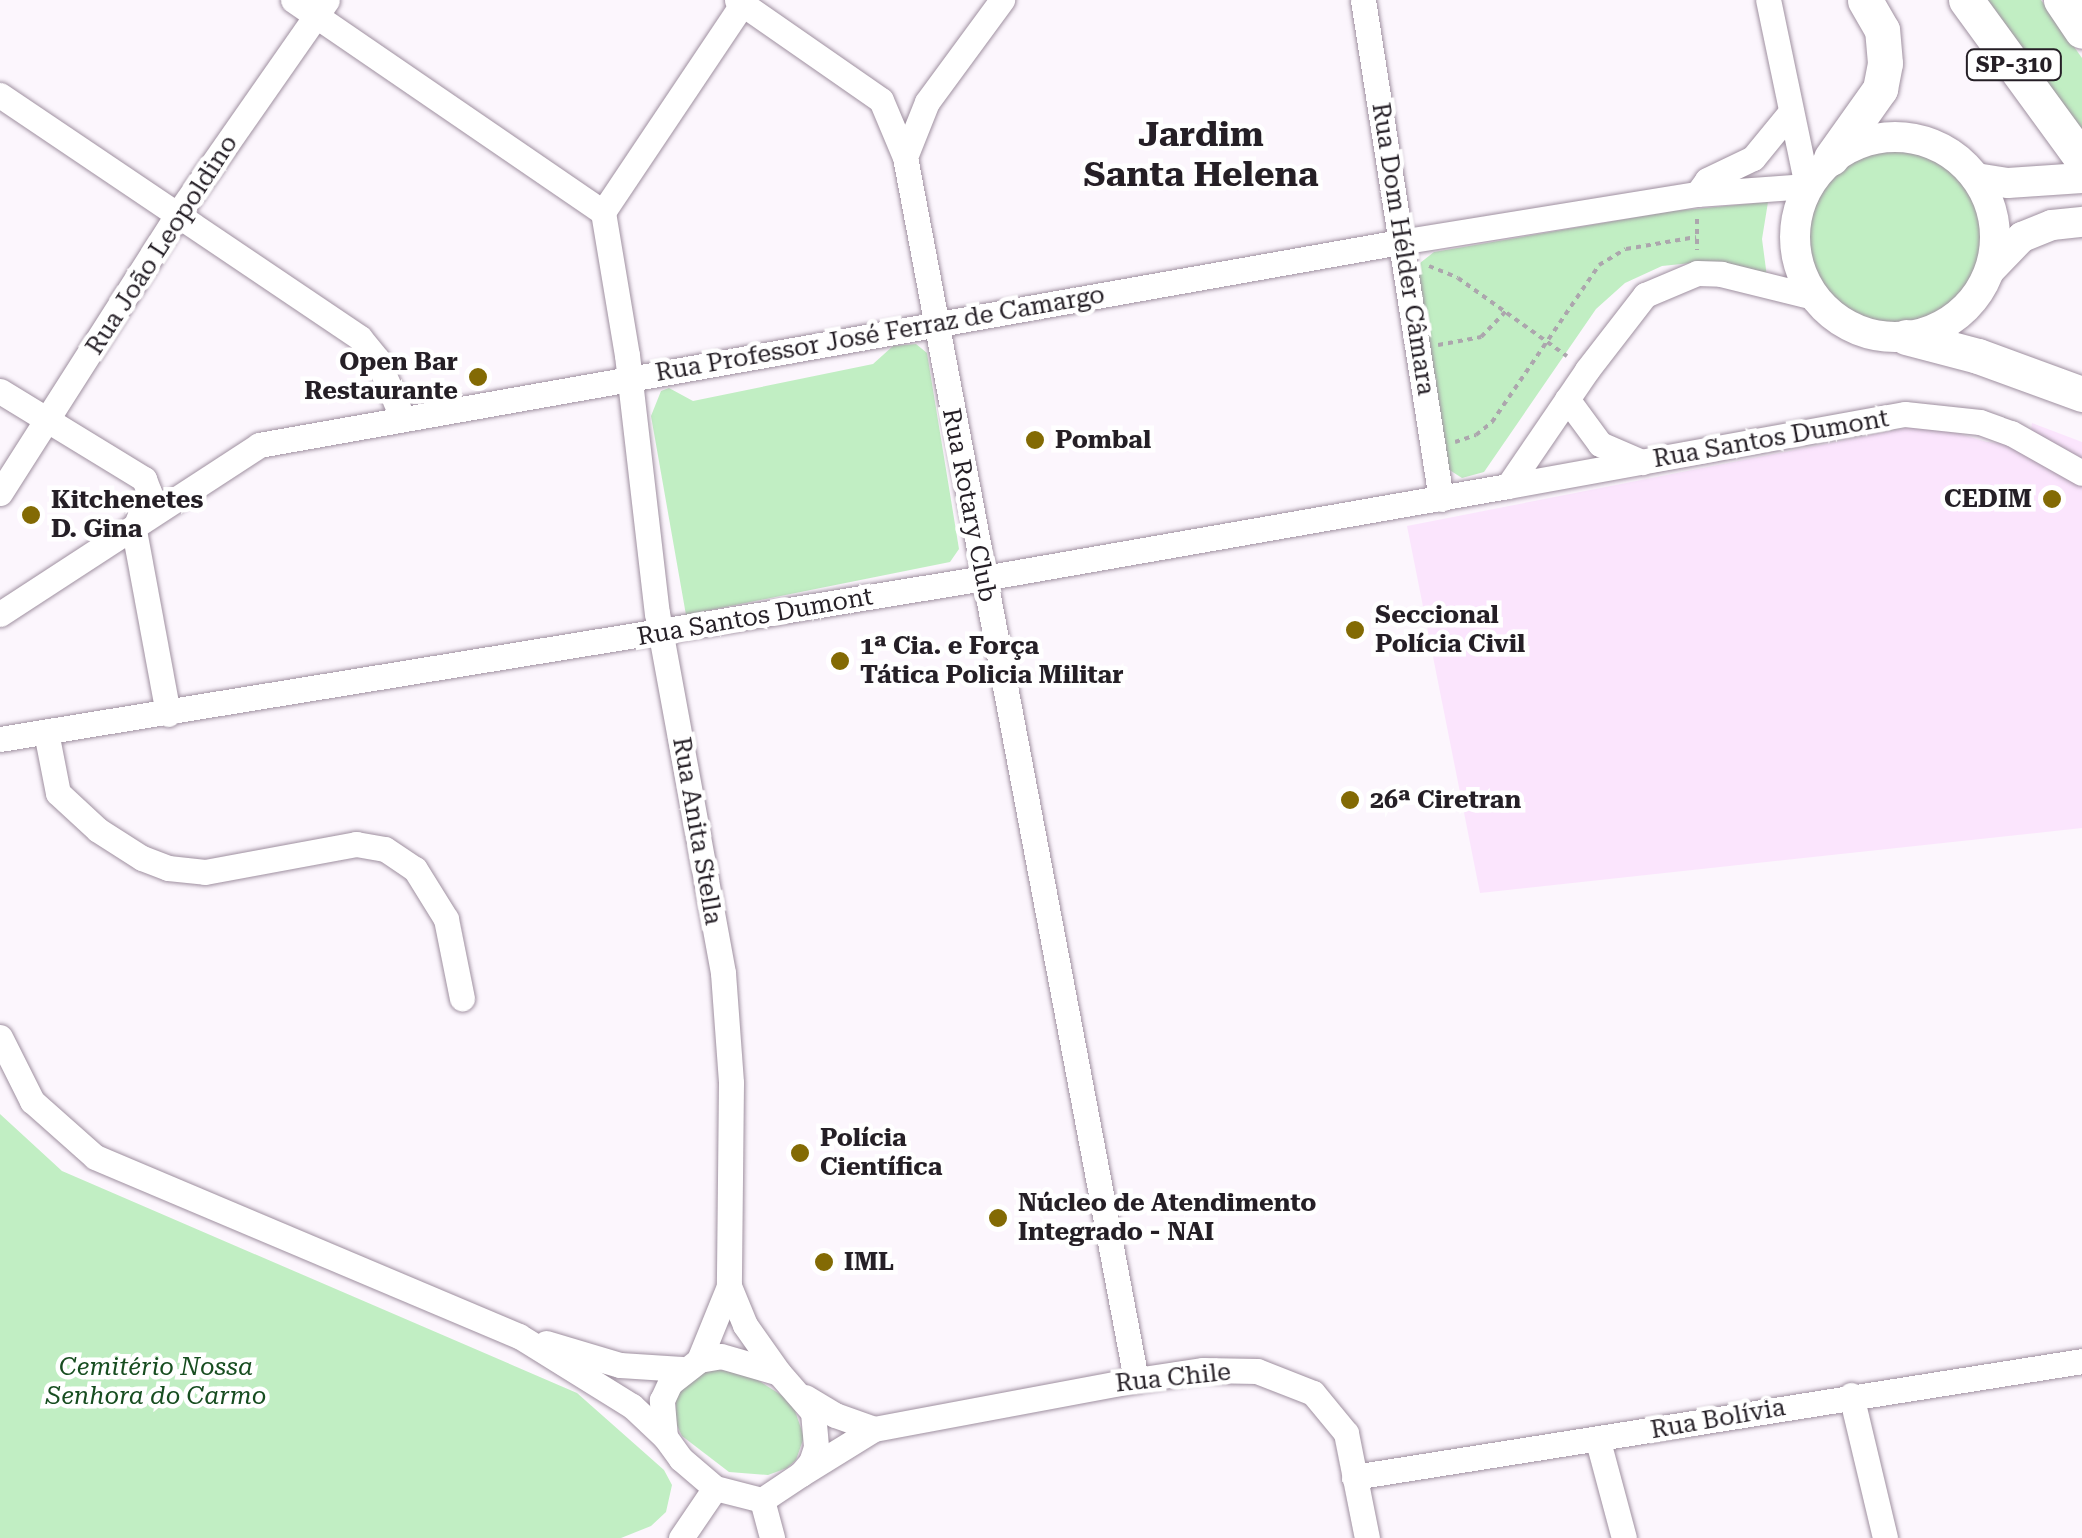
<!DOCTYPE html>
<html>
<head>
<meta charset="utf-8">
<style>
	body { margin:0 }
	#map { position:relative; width:2082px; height:1538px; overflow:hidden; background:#fcf6fd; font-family:"Roboto Serif",serif }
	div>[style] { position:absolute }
	.built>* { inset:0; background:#fbe5fd }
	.green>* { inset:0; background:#c1eec3 }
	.round { border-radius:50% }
	.path>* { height:4px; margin-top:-2px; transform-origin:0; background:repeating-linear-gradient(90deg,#aca6ad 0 5px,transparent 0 10px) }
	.roads { filter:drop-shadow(0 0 2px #9f90a0) drop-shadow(0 0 2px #9f90a0) }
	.minor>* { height:25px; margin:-12.5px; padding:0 12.5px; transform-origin:12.5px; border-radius:12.5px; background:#fff }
	.major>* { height:30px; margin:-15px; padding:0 15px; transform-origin:15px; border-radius:15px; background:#fff }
	.major>.ring { margin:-15px; padding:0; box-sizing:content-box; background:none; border:30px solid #fff; border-radius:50% }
	.highway>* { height:35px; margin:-17.5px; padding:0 17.5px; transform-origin:17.5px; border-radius:17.5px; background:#fff }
	.dots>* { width:28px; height:28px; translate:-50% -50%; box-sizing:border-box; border:5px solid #fff; border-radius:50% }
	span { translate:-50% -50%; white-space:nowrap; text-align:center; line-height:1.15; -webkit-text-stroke:9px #fff; paint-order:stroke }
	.shield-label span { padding:2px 8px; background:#fff; border:2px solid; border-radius:8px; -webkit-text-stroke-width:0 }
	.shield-label { font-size:22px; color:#251f26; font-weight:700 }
	.street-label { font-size:25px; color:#251f26 }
	.poi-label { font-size:25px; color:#251f26; font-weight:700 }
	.right { translate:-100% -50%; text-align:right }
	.left { translate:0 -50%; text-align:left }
	.park-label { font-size:25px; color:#174d20; font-style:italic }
	.district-label { font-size:35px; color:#251f26; font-weight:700 }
</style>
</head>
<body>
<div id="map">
	<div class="built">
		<i style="clip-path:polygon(2032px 423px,2082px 442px,2082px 828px,1480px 893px,1407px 526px,1927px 424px,1987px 442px,2029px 446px)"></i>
	</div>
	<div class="green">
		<i style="clip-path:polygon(1988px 0,2041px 0,2082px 58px,2082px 131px)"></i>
		<i class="round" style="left:1807px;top:150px;width:176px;height:176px"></i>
		<i style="clip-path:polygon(1768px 202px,1762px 239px,1767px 277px,1701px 262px,1662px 266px,1625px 283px,1596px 309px,1484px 472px,1462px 478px,1448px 469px,1415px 272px,1420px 263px,1434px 252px,1673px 211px)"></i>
		<i style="clip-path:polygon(916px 344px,927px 353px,959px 549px,950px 562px,686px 615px,651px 416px,661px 391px,669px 388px,693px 401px,873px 364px,893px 346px)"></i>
		<i style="clip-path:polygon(0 1114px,62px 1171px,577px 1393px,664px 1470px,672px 1485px,666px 1512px,651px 1526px,621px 1538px,0 1538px)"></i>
		<i style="clip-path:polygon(712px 1369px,747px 1373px,792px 1402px,804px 1437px,796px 1460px,787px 1468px,768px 1475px,729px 1472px,682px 1436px,676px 1423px,676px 1395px,688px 1378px)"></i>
	</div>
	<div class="path">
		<i style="left:1697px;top:219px;width:31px;rotate:90deg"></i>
		<i style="left:1429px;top:266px;width:31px;rotate:22deg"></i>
		<i style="left:1458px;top:278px;width:134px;rotate:35.6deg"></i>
		<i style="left:1438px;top:345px;width:44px;rotate:-10.5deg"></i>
		<i style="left:1481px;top:337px;width:36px;rotate:-46deg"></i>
		<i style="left:1455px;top:442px;width:22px;rotate:-18deg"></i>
		<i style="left:1476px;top:435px;width:21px;rotate:-39deg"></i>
		<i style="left:1492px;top:422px;width:190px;rotate:-55.7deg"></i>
		<i style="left:1599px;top:265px;width:31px;rotate:-31deg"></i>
		<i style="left:1626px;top:249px;width:71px;rotate:-9.7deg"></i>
	</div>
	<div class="roads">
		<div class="minor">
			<i style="left:293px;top:0;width:376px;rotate:34.4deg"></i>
			<i style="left:737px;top:0;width:175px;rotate:34.8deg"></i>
			<i style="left:881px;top:100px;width:62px;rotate:67.2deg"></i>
			<i style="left:905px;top:157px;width:1245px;rotate:79.3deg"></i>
			<i style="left:1363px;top:0;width:505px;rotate:81.12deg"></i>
			<i style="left:0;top:95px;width:434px;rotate:34deg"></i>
			<i style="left:360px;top:338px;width:27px;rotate:51deg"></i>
			<i style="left:377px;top:359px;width:65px;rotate:66.6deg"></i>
			<i style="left:905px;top:157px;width:59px;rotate:-68.2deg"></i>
			<i style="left:927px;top:102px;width:127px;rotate:-53.7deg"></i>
			<i style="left:1697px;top:194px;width:17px;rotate:-54deg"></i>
			<i style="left:1707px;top:180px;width:51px;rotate:-25.6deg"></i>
			<i style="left:1753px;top:158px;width:57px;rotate:-50.7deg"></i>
			<i style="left:603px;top:212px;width:145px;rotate:80.5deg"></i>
			<i style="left:627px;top:355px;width:260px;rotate:83.4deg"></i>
			<i style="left:657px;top:613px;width:366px;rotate:79.6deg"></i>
			<i style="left:723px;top:973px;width:110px;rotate:85.8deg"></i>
			<i style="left:731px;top:1083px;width:203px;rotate:90.6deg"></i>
			<i style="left:729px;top:1286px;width:42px;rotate:67.7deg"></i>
			<i style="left:745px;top:1325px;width:59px;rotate:54.7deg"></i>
			<i style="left:603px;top:212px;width:255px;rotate:-56.2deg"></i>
			<i style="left:0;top:391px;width:169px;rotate:31.4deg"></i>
			<i style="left:144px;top:479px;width:14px;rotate:69deg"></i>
			<i style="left:149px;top:492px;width:41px;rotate:111.5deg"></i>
			<i style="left:134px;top:530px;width:187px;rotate:79.5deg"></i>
			<i style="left:1567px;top:399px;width:56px;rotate:53.7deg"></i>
			<i style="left:1600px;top:444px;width:46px;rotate:23.2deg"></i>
			<i style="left:1508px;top:486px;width:403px;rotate:-10.3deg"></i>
			<i style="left:1905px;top:414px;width:75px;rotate:6.1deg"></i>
			<i style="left:1980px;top:422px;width:33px;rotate:20deg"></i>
			<i style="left:2011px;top:433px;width:81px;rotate:29.4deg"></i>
			<i style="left:0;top:493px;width:330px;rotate:-57.5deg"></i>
			<i style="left:177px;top:215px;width:262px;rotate:-55.1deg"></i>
			<i style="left:0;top:614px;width:309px;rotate:-33.1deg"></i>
			<i style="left:259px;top:445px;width:1159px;rotate:-10.09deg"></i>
			<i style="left:1400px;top:242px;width:301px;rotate:-9.2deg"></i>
			<i style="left:1697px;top:194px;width:110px;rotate:-4.2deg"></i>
			<i style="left:1807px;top:186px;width:190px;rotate:-101.8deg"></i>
			<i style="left:46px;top:732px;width:62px;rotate:78.9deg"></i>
			<i style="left:58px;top:793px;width:54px;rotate:42.8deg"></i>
			<i style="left:98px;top:830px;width:52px;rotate:32.5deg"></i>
			<i style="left:142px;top:858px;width:28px;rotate:21deg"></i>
			<i style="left:168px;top:868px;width:37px;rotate:6deg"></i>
			<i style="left:205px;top:872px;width:154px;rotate:-10.5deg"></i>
			<i style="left:356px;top:844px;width:29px;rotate:10deg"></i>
			<i style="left:385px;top:849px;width:36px;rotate:34deg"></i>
			<i style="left:415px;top:869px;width:59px;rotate:58.2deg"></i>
			<i style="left:446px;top:919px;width:81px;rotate:78.6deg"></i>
			<i style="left:0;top:739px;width:997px;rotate:-9.29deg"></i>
			<i style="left:984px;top:578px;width:532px;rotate:-9.96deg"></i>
			<i style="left:1508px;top:486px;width:140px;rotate:-55.7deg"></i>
			<i style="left:1587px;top:370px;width:95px;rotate:-52.3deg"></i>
			<i style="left:1645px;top:295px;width:56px;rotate:-22.9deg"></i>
			<i style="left:1697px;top:273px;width:24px;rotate:2deg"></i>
			<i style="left:1721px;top:274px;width:96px;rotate:13.9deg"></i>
			<i style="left:0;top:1037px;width:72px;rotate:63.4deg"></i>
			<i style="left:32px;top:1101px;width:84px;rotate:41.6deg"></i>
			<i style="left:95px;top:1157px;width:460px;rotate:22.9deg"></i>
			<i style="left:519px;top:1336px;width:133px;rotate:31.8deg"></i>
			<i style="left:632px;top:1406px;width:45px;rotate:43.2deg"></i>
			<i style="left:546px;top:1343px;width:77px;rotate:16.6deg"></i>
			<i style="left:620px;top:1365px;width:62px;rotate:3.7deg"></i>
			<i style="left:721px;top:1356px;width:60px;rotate:16.3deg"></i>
			<i style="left:779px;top:1373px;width:52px;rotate:48.9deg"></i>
			<i style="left:813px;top:1412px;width:35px;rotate:85deg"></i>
			<i style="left:816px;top:1447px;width:16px;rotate:108deg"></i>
			<i style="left:811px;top:1462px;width:16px;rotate:130deg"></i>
			<i style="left:801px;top:1474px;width:47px;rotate:146.3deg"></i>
			<i style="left:762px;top:1500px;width:49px;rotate:-165.7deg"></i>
			<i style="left:715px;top:1488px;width:45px;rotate:-139.5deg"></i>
			<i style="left:681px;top:1459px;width:27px;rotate:-126deg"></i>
			<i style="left:665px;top:1437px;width:37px;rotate:-95deg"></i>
			<i style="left:662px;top:1400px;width:19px;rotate:-65deg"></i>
			<i style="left:670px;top:1383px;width:37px;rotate:-38deg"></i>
			<i style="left:699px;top:1360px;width:22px;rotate:-10deg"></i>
			<i style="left:699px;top:1360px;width:80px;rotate:-67.9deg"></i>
			<i style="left:1851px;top:1395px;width:147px;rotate:76.6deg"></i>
			<i style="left:805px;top:1397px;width:35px;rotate:31deg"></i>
			<i style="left:835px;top:1415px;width:41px;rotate:19.7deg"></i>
			<i style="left:1598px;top:1441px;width:100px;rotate:75deg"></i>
			<i style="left:801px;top:1474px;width:86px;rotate:-31.7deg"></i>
			<i style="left:874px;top:1429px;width:267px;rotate:-10.6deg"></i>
			<i style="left:1136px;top:1380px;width:68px;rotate:-8.5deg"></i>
			<i style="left:1203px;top:1370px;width:54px;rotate:1.1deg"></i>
			<i style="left:1257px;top:1371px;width:60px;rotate:21.4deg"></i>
			<i style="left:1313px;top:1393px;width:52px;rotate:50.5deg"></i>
			<i style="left:1346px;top:1433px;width:107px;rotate:78.7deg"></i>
			<i style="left:1354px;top:1477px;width:737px;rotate:-9.05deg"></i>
			<i style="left:762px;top:1500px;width:39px;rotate:75deg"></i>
			<i style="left:681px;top:1538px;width:60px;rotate:-55.8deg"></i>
		</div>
		<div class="major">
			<i class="ring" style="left:1795px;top:137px;width:170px;height:170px"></i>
			<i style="left:1976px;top:178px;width:32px;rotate:9deg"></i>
			<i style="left:2008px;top:183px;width:74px;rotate:-3.9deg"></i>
			<i style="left:1991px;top:269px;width:45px;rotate:-45.9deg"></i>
			<i style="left:2022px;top:237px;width:32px;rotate:-22deg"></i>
			<i style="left:2052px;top:225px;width:30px;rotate:-6deg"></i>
		</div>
		<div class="highway">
			<i style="left:1966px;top:0;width:197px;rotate:53.9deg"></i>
			<i style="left:2061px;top:0;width:37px;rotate:56deg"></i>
			<i style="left:1831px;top:158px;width:85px;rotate:-54.6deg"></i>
			<i style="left:1880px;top:89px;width:26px;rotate:-79deg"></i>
			<i style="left:1885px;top:63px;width:33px;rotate:-95deg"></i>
			<i style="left:1882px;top:30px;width:34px;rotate:-120deg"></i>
			<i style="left:1906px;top:337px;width:74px;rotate:14.8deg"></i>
			<i style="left:1978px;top:356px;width:111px;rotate:20.1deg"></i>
		</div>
	</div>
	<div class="dots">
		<i style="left:478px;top:377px;background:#836a04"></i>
		<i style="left:1035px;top:440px;background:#836a04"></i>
		<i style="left:2052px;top:499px;background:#836a04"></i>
		<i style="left:31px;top:515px;background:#836a04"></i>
		<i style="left:1355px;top:630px;background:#836a04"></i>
		<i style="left:840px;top:661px;background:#836a04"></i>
		<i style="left:1350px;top:800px;background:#836a04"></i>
		<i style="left:800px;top:1153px;background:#836a04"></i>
		<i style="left:998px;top:1218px;background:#836a04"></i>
		<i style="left:824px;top:1262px;background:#836a04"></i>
	</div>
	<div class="shield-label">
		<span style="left:2014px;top:65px">SP-310</span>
	</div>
	<div class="street-label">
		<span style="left:162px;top:245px;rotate:-57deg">Rua João Leopoldino</span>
		<span style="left:1403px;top:249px;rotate:81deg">Rua Dom Hélder Câmara</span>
		<span style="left:880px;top:334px;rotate:-10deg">Rua Professor José Ferraz de Camargo</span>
		<span style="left:1771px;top:439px;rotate:-10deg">Rua Santos Dumont</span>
		<span style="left:969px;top:505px;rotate:79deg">Rua Rotary Club</span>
		<span style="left:755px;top:617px;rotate:-10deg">Rua Santos Dumont</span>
		<span style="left:697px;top:831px;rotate:80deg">Rua Anita Stella</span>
		<span style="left:1173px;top:1378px;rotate:-6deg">Rua Chile</span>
		<span style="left:1718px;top:1419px;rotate:-10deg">Rua Bolívia</span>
	</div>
	<div class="poi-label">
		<span class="right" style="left:458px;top:377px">Open Bar<br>Restaurante</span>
		<span class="left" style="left:1055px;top:440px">Pombal</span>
		<span class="right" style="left:2032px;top:499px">CEDIM</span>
		<span class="left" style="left:51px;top:515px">Kitchenetes<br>D. Gina</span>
		<span class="left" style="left:1375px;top:630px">Seccional<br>Polícia Civil</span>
		<span class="left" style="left:860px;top:661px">1ª Cia. e Força<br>Tática Policia Militar</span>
		<span class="left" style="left:1370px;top:800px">26ª Ciretran</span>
		<span class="left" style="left:820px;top:1153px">Polícia<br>Científica</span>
		<span class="left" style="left:1018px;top:1218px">Núcleo de Atendimento<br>Integrado - NAI</span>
		<span class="left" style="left:844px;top:1262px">IML</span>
	</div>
	<div class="park-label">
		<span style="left:156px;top:1382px">Cemitério Nossa<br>Senhora do Carmo</span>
	</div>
	<div class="district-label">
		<span style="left:1201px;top:155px">Jardim<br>Santa Helena</span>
	</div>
</div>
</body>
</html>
